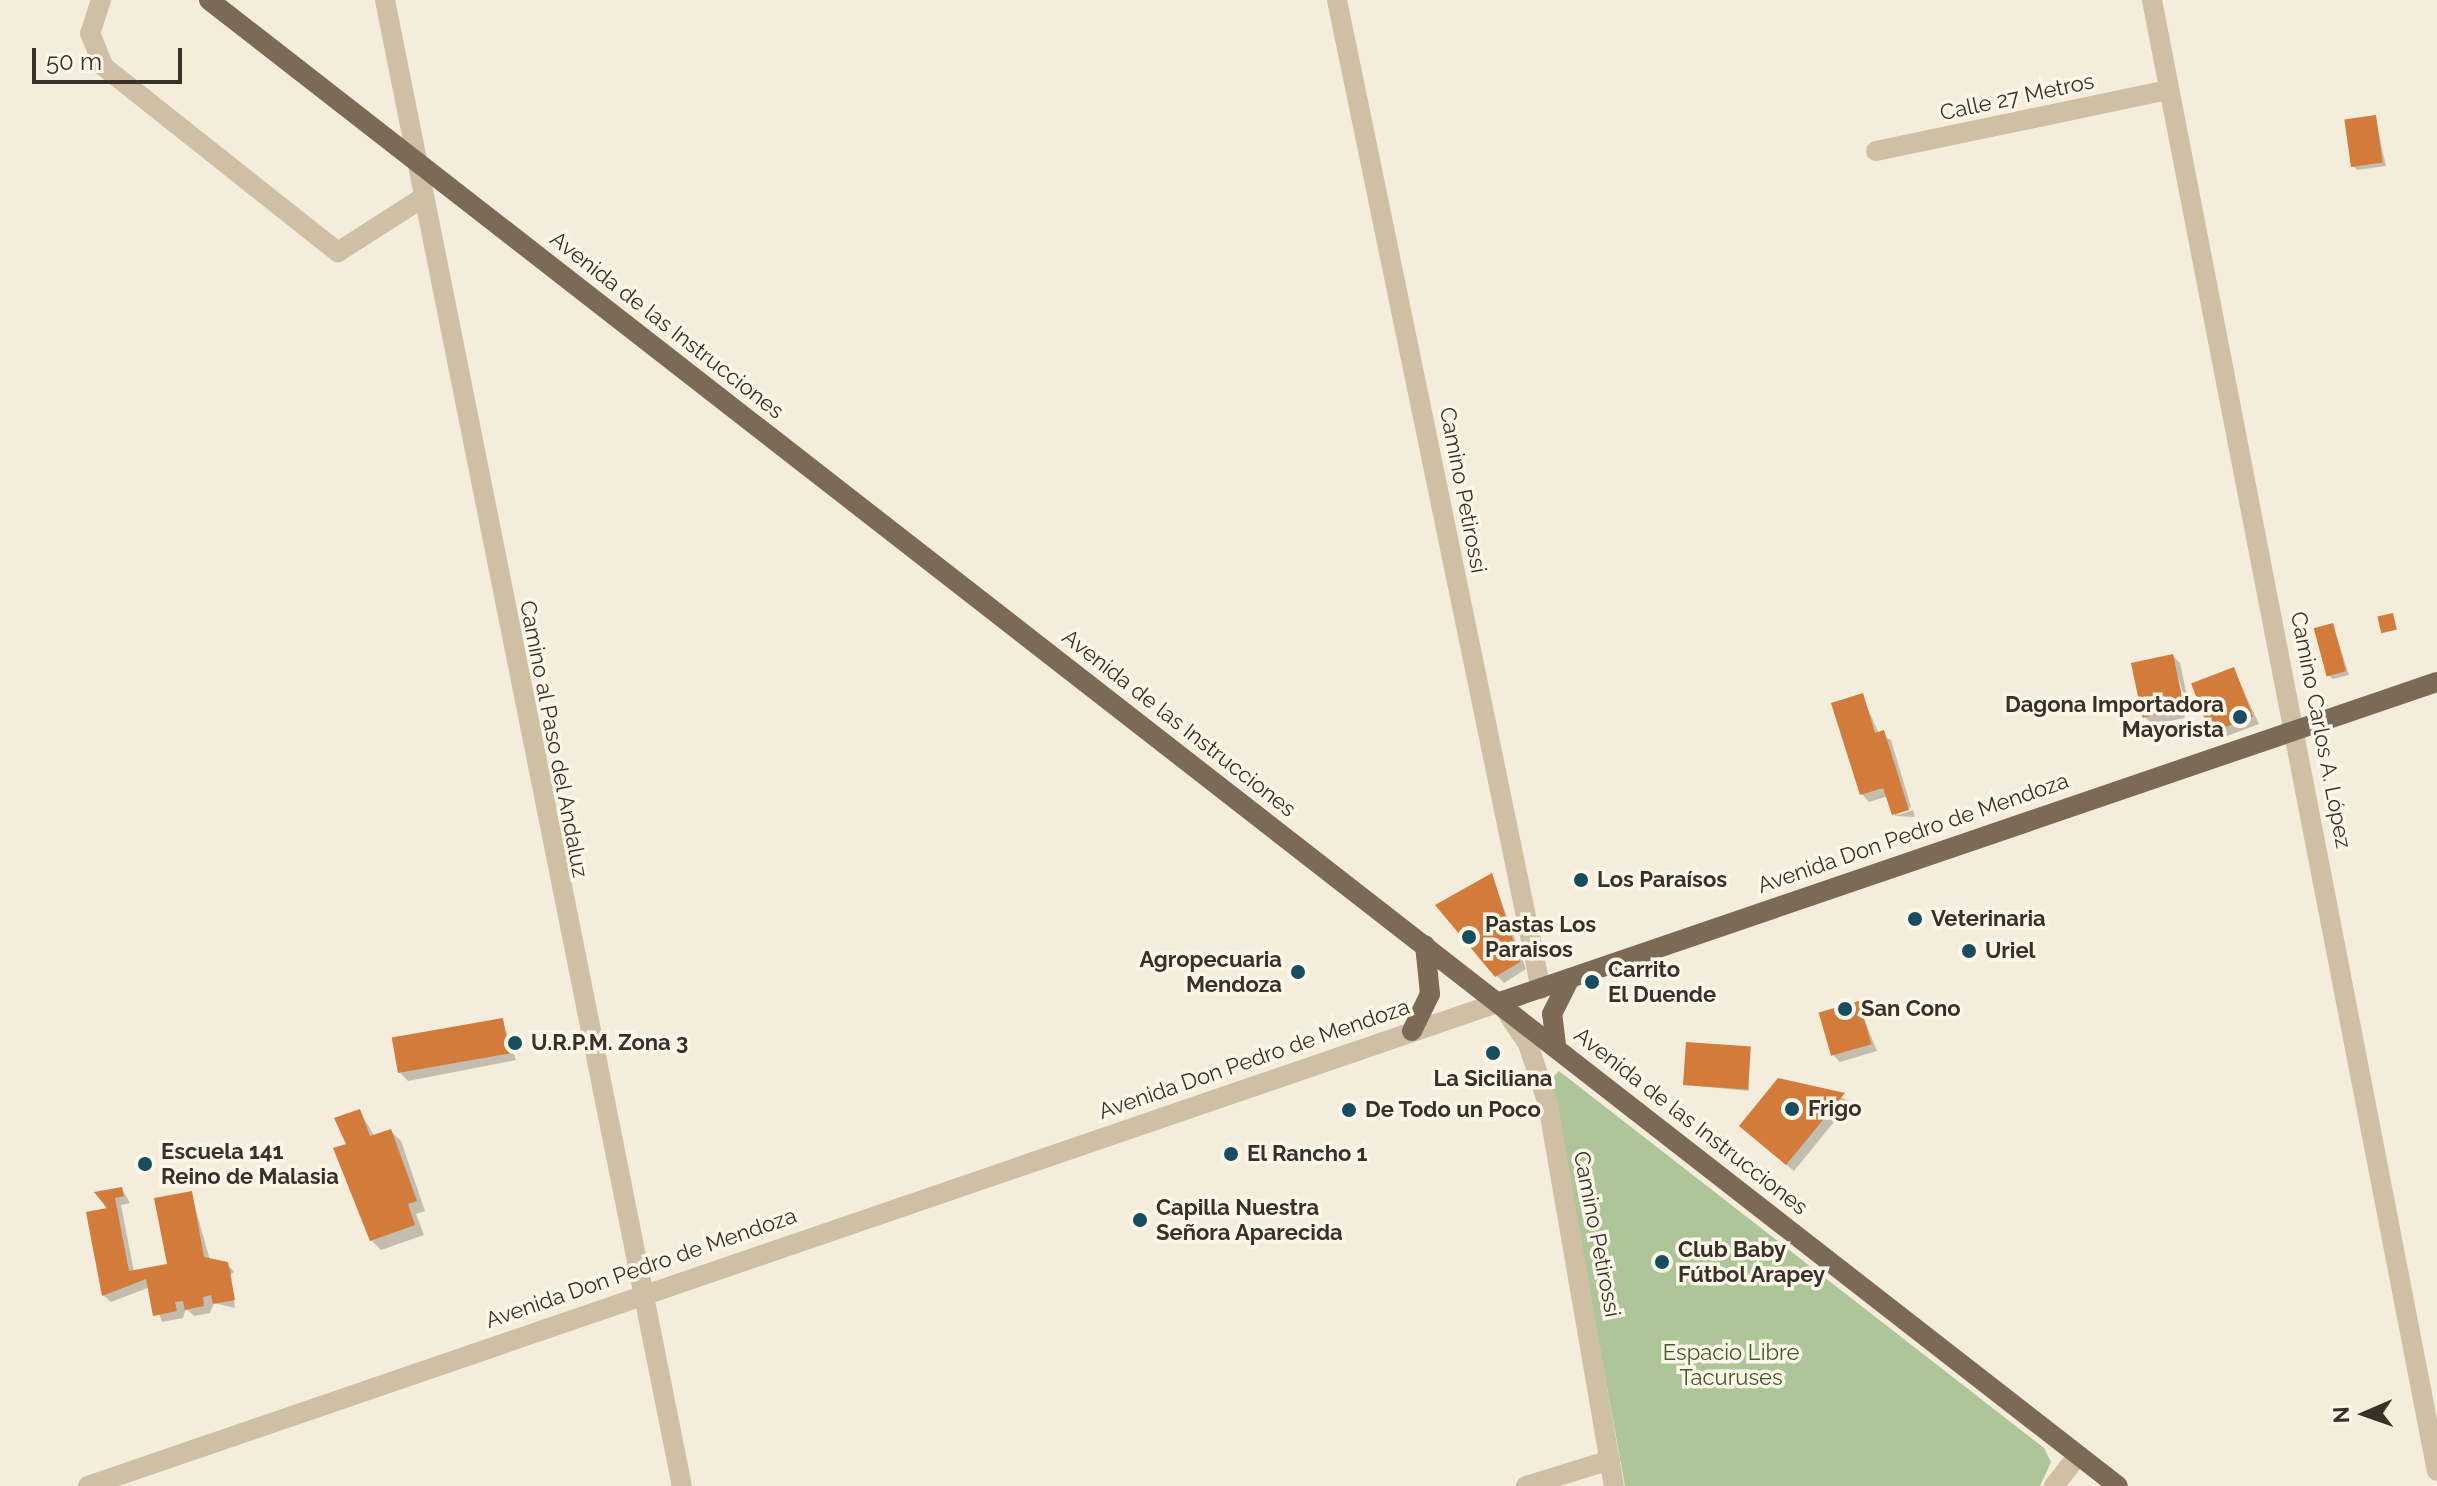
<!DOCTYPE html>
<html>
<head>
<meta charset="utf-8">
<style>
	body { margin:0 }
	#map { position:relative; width:2437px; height:1486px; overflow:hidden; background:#f4eddb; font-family:Raleway,sans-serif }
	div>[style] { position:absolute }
	.green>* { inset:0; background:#aec599 }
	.shadow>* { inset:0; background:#0003; transform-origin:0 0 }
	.building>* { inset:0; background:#d27b3b; transform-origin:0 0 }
	.minor>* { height:20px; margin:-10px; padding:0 10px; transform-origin:10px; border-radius:10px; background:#cebfa5 }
	.major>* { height:20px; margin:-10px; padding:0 10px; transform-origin:10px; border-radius:10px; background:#7c6a57 }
	.dots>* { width:22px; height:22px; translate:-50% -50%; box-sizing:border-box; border:4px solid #fbf6e8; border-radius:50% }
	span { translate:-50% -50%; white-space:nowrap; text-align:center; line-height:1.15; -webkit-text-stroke:7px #fbf6e8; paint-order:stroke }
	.street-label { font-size:22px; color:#393027 }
	.poi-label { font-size:22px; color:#393027; font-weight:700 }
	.right { translate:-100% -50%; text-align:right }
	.left { translate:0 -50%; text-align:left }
	.park-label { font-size:22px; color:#3f5a28 }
	.north { position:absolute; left:2325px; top:1374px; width:80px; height:80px; -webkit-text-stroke:6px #fbf6e8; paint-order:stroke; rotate:268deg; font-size:22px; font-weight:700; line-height:32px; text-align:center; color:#393027 }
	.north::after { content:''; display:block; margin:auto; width:28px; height:36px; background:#393027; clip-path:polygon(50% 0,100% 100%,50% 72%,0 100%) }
	.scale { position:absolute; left:32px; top:48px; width:150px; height:36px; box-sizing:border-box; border:4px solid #393027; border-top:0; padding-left:10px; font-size:24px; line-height:28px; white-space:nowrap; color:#393027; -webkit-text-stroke:6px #fbf6e8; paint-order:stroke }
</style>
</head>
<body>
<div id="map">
	<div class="green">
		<i style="clip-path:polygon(1559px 1071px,2044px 1448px,2051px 1462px,2040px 1486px,1625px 1486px,1551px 1079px)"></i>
	</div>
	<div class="shadow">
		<i style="clip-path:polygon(2375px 117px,2386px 166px,2357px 170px,2353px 166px)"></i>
		<i style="clip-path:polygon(2333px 625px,2349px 675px,2333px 679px,2328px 675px)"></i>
		<i style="clip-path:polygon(2173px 656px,2180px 663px,2191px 716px,2173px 662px,2185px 718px,2152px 724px,2145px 717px)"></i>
		<i style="clip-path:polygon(2234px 670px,2259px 724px,2219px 739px,2212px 732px)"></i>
		<i style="clip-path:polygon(1862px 695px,1879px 734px,1891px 740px,1911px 807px,1895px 816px,1888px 796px,1869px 802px,1862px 794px)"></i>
		<i style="clip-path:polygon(1913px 810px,1915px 817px,1895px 816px)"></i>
		<i style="clip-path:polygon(1492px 876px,1526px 969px,1504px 983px,1497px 976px)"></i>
		<i style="clip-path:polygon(1858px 1004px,1877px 1051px,1840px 1062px,1833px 1055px)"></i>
		<i style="clip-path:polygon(502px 1020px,516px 1060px,408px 1081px,400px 1073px)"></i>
		<i style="clip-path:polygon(1750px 1048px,1749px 1091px,1686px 1085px)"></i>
		<i style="clip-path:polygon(1779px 1080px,1851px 1101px,1794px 1171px,1749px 1133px)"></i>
		<i style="clip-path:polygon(360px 1112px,375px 1137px,391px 1131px,401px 1141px,425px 1211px,416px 1214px,424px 1235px,381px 1250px,371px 1240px,349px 1145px)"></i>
		<i style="clip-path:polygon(122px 1189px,130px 1203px,121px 1205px,134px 1272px,169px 1266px,191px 1193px,210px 1260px,230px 1267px,235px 1308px,214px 1303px,210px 1313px,194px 1316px,186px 1308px,183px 1318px,162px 1322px,150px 1287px,111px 1302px,103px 1295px,107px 1210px,97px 1193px)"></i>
		<i style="left:231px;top:1268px;width:5px;height:41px;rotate:53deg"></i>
	</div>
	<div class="building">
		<i style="left:2376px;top:115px;width:48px;height:32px;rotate:82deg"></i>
		<i style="left:2393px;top:613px;width:17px;height:16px;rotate:77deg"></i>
		<i style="left:2333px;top:623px;width:50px;height:20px;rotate:75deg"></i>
		<i style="left:2173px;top:654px;width:56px;height:43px;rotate:78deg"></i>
		<i style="left:2234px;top:667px;width:53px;height:46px;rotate:69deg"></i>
		<i style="clip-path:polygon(1863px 693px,1875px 733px,1884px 730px,1909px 810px,1892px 815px,1883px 788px,1860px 795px,1831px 703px)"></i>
		<i style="clip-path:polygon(1492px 873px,1520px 962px,1495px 977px,1435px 905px)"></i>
		<i style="left:1859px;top:1001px;width:45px;height:42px;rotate:74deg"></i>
		<i style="left:503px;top:1018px;width:36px;height:113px;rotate:80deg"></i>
		<i style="left:1686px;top:1042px;width:65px;height:43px;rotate:4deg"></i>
		<i style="clip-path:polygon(1778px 1078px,1845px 1093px,1786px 1165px,1739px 1126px)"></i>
		<i style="clip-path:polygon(360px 1109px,370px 1136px,391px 1129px,417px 1201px,408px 1204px,415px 1225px,370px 1241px,333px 1148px,346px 1144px,334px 1118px)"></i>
		<i style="clip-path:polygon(122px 1187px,124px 1196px,115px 1198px,129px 1271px,167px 1264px,154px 1198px,192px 1191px,204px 1257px,228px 1262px,235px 1300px,213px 1304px,211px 1295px,203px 1297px,204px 1306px,185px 1310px,183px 1301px,175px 1302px,177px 1311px,153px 1316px,146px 1279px,102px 1296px,86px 1212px,107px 1208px,94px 1192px)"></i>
	</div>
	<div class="minor">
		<i style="left:101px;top:0;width:35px;rotate:108deg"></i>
		<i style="left:90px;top:33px;width:35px;rotate:68deg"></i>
		<i style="left:103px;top:66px;width:300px;rotate:38.4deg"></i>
		<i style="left:338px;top:252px;width:102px;rotate:-32.6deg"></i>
		<i style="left:385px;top:0;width:1515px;rotate:78.7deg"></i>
		<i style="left:1337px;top:0;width:1010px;rotate:78.35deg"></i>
		<i style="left:2152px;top:0;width:1498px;rotate:79.04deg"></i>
		<i style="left:1876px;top:151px;width:298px;rotate:-11.8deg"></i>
		<i style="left:88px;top:1486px;width:1493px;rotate:-18.92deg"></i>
		<i style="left:1500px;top:1002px;width:50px;rotate:56.3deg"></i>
		<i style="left:1528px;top:1044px;width:63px;rotate:71.6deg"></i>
		<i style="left:1548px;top:1104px;width:388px;rotate:80.2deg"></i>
		<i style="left:1526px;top:1486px;width:88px;rotate:-17.2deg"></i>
		<i style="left:2054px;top:1486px;width:39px;rotate:-52deg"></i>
	</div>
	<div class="major">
		<i style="left:209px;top:0;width:2419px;rotate:37.9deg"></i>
		<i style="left:1500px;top:1002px;width:990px;rotate:-18.86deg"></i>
		<i style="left:1412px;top:1031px;width:41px;rotate:-64.1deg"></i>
		<i style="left:1430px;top:994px;width:49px;rotate:-95.8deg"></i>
		<i style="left:1556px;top:1045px;width:31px;rotate:-97deg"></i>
		<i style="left:1552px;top:1014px;width:40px;rotate:-63.4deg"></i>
	</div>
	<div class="dots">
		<i style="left:2240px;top:717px;background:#184d5f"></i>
		<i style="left:1581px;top:880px;background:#184d5f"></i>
		<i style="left:1915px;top:919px;background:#184d5f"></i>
		<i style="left:1469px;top:937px;background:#184d5f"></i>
		<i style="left:1969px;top:951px;background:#184d5f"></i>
		<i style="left:1298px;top:972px;background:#184d5f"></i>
		<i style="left:1592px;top:982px;background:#184d5f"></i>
		<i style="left:1845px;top:1009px;background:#184d5f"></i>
		<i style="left:515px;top:1043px;background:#184d5f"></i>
		<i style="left:1493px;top:1053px;background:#184d5f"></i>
		<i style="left:1792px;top:1109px;background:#184d5f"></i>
		<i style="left:1349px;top:1110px;background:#184d5f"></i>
		<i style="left:1231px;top:1154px;background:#184d5f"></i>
		<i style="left:145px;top:1164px;background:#184d5f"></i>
		<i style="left:1140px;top:1220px;background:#184d5f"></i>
		<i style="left:1662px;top:1262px;background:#184d5f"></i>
	</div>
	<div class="street-label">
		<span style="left:2017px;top:97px;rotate:-12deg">Calle 27 Metros</span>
		<span style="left:667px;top:325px;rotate:38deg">Avenida de las Instrucciones</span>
		<span style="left:1463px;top:490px;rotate:79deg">Camino Petirossi</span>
		<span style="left:1179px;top:723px;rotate:38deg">Avenida de las Instrucciones</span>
		<span style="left:2321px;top:730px;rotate:79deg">Camino Carlos A. López</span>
		<span style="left:554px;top:739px;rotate:79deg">Camino al Paso del Andaluz</span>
		<span style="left:1913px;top:833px;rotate:-19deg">Avenida Don Pedro de Mendoza</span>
		<span style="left:1254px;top:1059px;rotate:-19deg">Avenida Don Pedro de Mendoza</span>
		<span style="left:1691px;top:1121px;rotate:38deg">Avenida de las Instrucciones</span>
		<span style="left:1597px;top:1234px;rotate:79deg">Camino Petirossi</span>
		<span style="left:641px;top:1268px;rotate:-19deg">Avenida Don Pedro de Mendoza</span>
	</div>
	<div class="poi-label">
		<span class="right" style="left:2224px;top:717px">Dagona Importadora<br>Mayorista</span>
		<span class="left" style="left:1597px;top:880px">Los Paraísos</span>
		<span class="left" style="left:1931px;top:919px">Veterinaria</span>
		<span class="left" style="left:1485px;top:937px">Pastas Los<br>Paraisos</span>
		<span class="left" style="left:1985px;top:951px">Uriel</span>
		<span class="right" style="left:1282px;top:972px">Agropecuaria<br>Mendoza</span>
		<span class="left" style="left:1608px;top:982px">Carrito<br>El Duende</span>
		<span class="left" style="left:1861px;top:1009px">San Cono</span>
		<span class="left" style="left:531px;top:1043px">U.R.P.M. Zona 3</span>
		<span style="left:1493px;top:1079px">La Siciliana</span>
		<span class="left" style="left:1808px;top:1109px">Frigo</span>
		<span class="left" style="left:1365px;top:1110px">De Todo un Poco</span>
		<span class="left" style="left:161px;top:1164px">Escuela 141<br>Reino de Malasia</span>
		<span class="left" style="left:1247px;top:1154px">El Rancho 1</span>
		<span class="left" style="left:1156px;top:1220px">Capilla Nuestra<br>Señora Aparecida</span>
		<span class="left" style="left:1678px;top:1262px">Club Baby<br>Fútbol Arapey</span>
	</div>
	<div class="park-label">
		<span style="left:1731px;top:1365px">Espacio Libre<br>Tacuruses</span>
	</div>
	<div class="north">N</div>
	<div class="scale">50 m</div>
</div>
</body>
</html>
